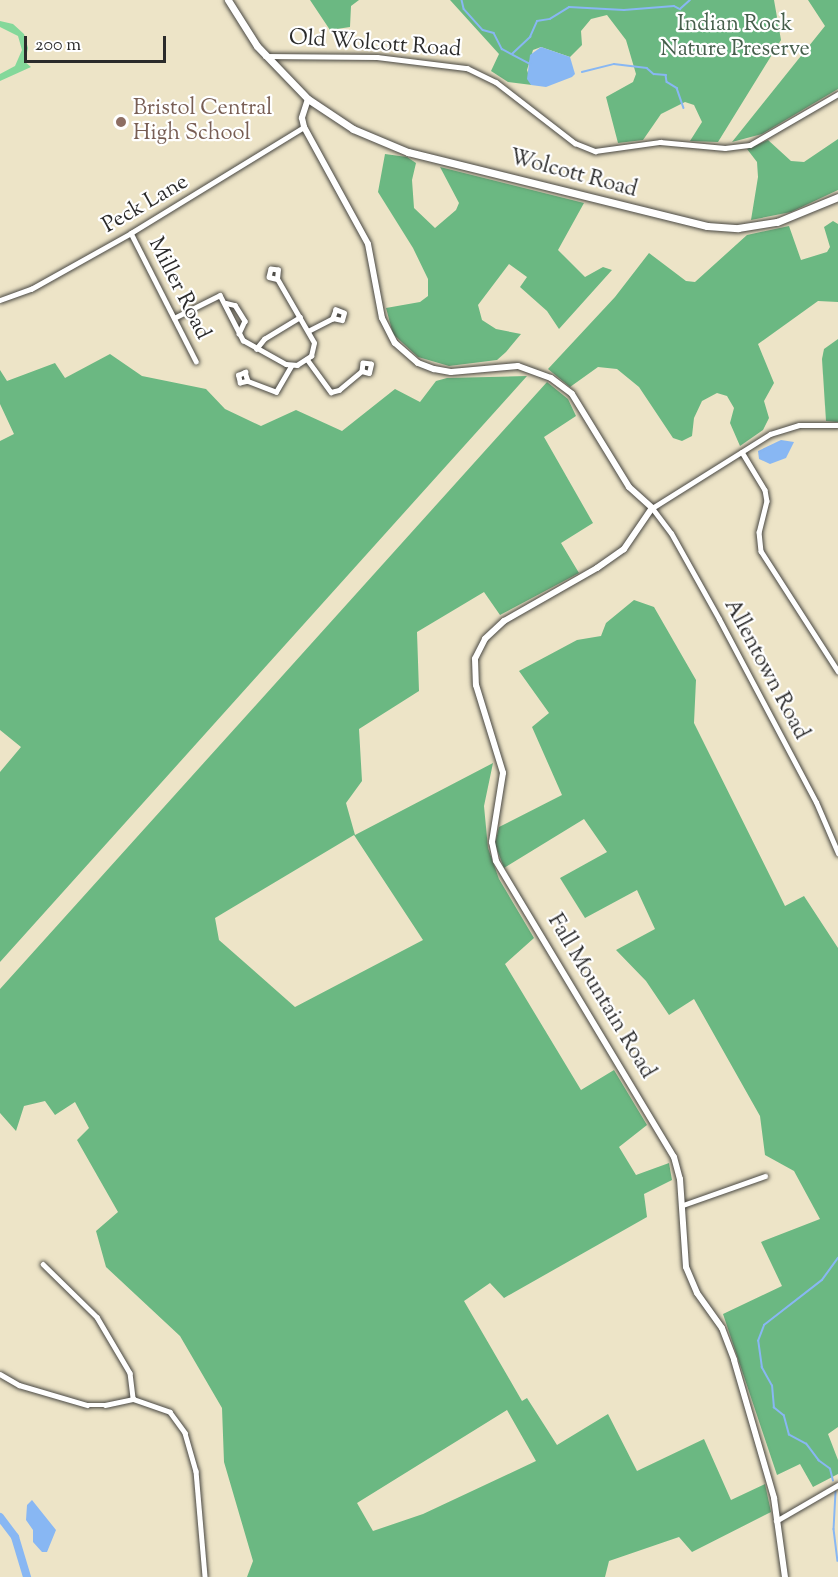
<!DOCTYPE html>
<html>
<head>
<meta charset="utf-8">
<style>
	body { margin:0 }
	#map { position:relative; width:838px; height:1577px; overflow:hidden; background:#ede4c7; font-family:"Sorts Mill Goudy",serif }
	div>[style] { position:absolute }
	.green>* { inset:0; background:#84d89a }
	.forest>* { inset:0; background:#6bb882 }
	.water>* { inset:0; background:#88b7f3 }
	.stream>* { height:1.5px; margin:-0.75px; padding:0 0.75px; transform-origin:0.75px; border-radius:0.75px; background:#88b7f3 }
	.river>* { height:8px; margin:-4px; padding:0 4px; transform-origin:4px; border-radius:4px; background:#88b7f3 }
	.roads { filter:drop-shadow(0 0 2px #484742) drop-shadow(0 0 2px #484742) }
	.minor>* { height:4.5px; margin:-2.25px; padding:0 2.25px; transform-origin:2.25px; border-radius:2.25px; background:#fff }
	.tertiary>* { height:5px; margin:-2.5px; padding:0 2.5px; transform-origin:2.5px; border-radius:2.5px; background:#fff }
	.secondary>* { height:6px; margin:-3px; padding:0 3px; transform-origin:3px; border-radius:3px; background:#fff }
	.primary>* { height:7px; margin:-3.5px; padding:0 3.5px; transform-origin:3.5px; border-radius:3.5px; background:#fff }
	.dots>* { width:16px; height:16px; translate:-50% -50%; box-sizing:border-box; border:3px solid #fff; border-radius:50% }
	span { translate:-50% -50%; white-space:nowrap; text-align:center; line-height:1.15; -webkit-text-stroke:4.5px #fff; paint-order:stroke }
	.park-label { font-size:22px; color:#465f4c }
	.street-label { font-size:22px; color:#2b2b2b }
	.education-label { font-size:22px; color:#785e54 }
	.left { translate:0 -50%; text-align:left }
	.scale { position:absolute; left:24px; top:36px; width:142px; height:27px; box-sizing:border-box; border:3px solid #2b2b2b; border-top:0; padding-left:8px; font-size:18px; line-height:21px; white-space:nowrap; color:#2b2b2b; -webkit-text-stroke:4px #fff; paint-order:stroke }
</style>
</head>
<body>
<div id="map">
	<div class="green">
		<i style="clip-path:polygon(0 21px,13px 24px,24px 34px,28px 48px,25px 62px,31px 67px,0 81px,0 74px,15px 66px,22px 50px,18px 36px,0 27px)"></i>
	</div>
	<div class="forest">
		<i style="clip-path:polygon(310px 0,359px 0,351px 6px,350px 27px,330px 30px)"></i>
		<i style="clip-path:polygon(450px 0,774px 0,781px 40px,718px 142px,690px 141px,702px 122px,694px 105px,685px 102px,661px 114px,643px 140px,618px 143px,606px 97px,633px 82px,636px 74px,626px 40px,607px 15px,591px 19px,581px 31px,582px 45px,570px 57px,541px 47px,533px 50px,527px 70px,532px 85px,508px 82px,491px 71px,499px 54px)"></i>
		<i style="clip-path:polygon(808px 0,838px 0,838px 89px,762px 134px,732px 142px,825px 26px)"></i>
		<i style="clip-path:polygon(838px 139px,838px 190px,791px 212px,751px 220px,758px 177px,757px 162px,747px 149px,768px 140px,791px 161px,804px 162px)"></i>
		<i style="clip-path:polygon(385px 154px,407px 157px,416px 163px,412px 180px,414px 208px,435px 228px,456px 210px,459px 203px,440px 167px,584px 203px,558px 250px,585px 277px,603px 267px,612px 270px,559px 329px,547px 311px,520px 287px,527px 277px,509px 264px,478px 305px,482px 320px,496px 329px,521px 334px,506px 352px,497px 360px,449px 366px,418px 357px,393px 334px,386px 308px,420px 302px,428px 296px,428px 279px,413px 248px,378px 192px)"></i>
		<i style="clip-path:polygon(833px 221px,838px 224px,838px 302px,818px 301px,758px 344px,774px 383px,764px 401px,769px 418px,763px 430px,740px 446px,730px 423px,734px 408px,727px 396px,717px 393px,702px 401px,694px 418px,692px 436px,682px 441px,673px 438px,639px 387px,617px 369px,598px 367px,570px 387px,548px 369px,615px 297px,649px 253px,686px 281px,695px 282px,747px 235px,789px 226px,801px 260px,827px 252px,830px 247px,824px 227px)"></i>
		<i style="clip-path:polygon(838px 339px,838px 422px,826px 421px,822px 359px,824px 349px)"></i>
		<i style="clip-path:polygon(110px 354px,142px 376px,206px 389px,225px 409px,261px 426px,296px 410px,342px 431px,395px 389px,420px 402px,436px 381px,447px 378px,527px 376px,0 962px,0 772px,21px 747px,0 730px,0 441px,14px 434px,0 404px,0 370px,7px 381px,55px 363px,65px 378px)"></i>
		<i style="clip-path:polygon(evenodd,547px 382px,568px 399px,576px 416px,544px 437px,593px 523px,561px 543px,579px 573px,500px 615px,484px 592px,417px 632px,419px 691px,359px 729px,362px 781px,346px 803px,355px 835px,493px 763px,484px 806px,488px 848px,499px 879px,534px 938px,505px 964px,581px 1090px,614px 1070px,647px 1125px,619px 1147px,636px 1175px,669px 1163px,672px 1180px,644px 1194px,647px 1217px,504px 1298px,490px 1283px,464px 1301px,522px 1401px,527px 1398px,557px 1445px,608px 1414px,637px 1471px,704px 1439px,731px 1500px,765px 1484px,771px 1512px,692px 1552px,679px 1537px,609px 1561px,605px 1577px,247px 1577px,253px 1561px,224px 1462px,222px 1408px,180px 1336px,106px 1267px,96px 1231px,118px 1212px,77px 1140px,89px 1128px,75px 1102px,55px 1115px,45px 1101px,24px 1106px,16px 1131px,0 1113px,0 989px,547px 382px,354px 835px,423px 940px,295px 1007px,219px 940px,215px 918px,354px 835px,547px 382px,507px 1410px,536px 1461px,423px 1514px,373px 1531px,357px 1503px,507px 1410px)"></i>
		<i style="clip-path:polygon(634px 600px,654px 607px,696px 680px,694px 723px,785px 906px,804px 896px,838px 948px,838px 1427px,828px 1434px,838px 1460px,838px 1474px,813px 1487px,800px 1464px,777px 1475px,723px 1314px,782px 1286px,761px 1242px,820px 1219px,794px 1171px,765px 1155px,760px 1116px,694px 999px,669px 1015px,646px 981px,616px 950px,655px 929px,637px 890px,585px 918px,560px 878px,607px 852px,584px 819px,504px 868px,495px 844px,499px 827px,562px 795px,532px 727px,549px 713px,519px 671px,577px 640px,601px 636px,606px 623px)"></i>
	</div>
	<div class="water">
		<i style="clip-path:polygon(541px 47px,570px 57px,575px 74px,572px 77px,546px 87px,531px 85px,527px 79px,530px 55px)"></i>
		<i style="clip-path:polygon(781px 440px,794px 442px,786px 458px,770px 464px,759px 459px,758px 451px)"></i>
		<i style="clip-path:polygon(32px 1500px,56px 1530px,47px 1552px,42px 1552px,33px 1542px,33px 1530px,26px 1520px,27px 1505px)"></i>
	</div>
	<div class="stream">
		<i style="left:462px;top:0;width:9px;rotate:77deg"></i>
		<i style="left:464px;top:9px;width:28px;rotate:48deg"></i>
		<i style="left:483px;top:30px;width:11px;rotate:15deg"></i>
		<i style="left:494px;top:33px;width:18px;rotate:63deg"></i>
		<i style="left:502px;top:49px;width:32px;rotate:28deg"></i>
		<i style="left:512px;top:54px;width:25px;rotate:-43deg"></i>
		<i style="left:530px;top:37px;width:17px;rotate:-66deg"></i>
		<i style="left:537px;top:21px;width:13px;rotate:-9deg"></i>
		<i style="left:550px;top:19px;width:22px;rotate:-32deg"></i>
		<i style="left:569px;top:7px;width:55px;rotate:3.1deg"></i>
		<i style="left:624px;top:10px;width:50px;rotate:-4.6deg"></i>
		<i style="left:674px;top:6px;width:7px;rotate:27deg"></i>
		<i style="left:680px;top:9px;width:13px;rotate:-42deg"></i>
		<i style="left:582px;top:72px;width:33px;rotate:-14deg"></i>
		<i style="left:614px;top:64px;width:33px;rotate:7deg"></i>
		<i style="left:647px;top:68px;width:9px;rotate:41deg"></i>
		<i style="left:654px;top:74px;width:12px;rotate:5deg"></i>
		<i style="left:666px;top:75px;width:7px;rotate:82deg"></i>
		<i style="left:667px;top:82px;width:12px;rotate:31deg"></i>
		<i style="left:677px;top:88px;width:21px;rotate:71deg"></i>
		<i style="left:833px;top:1481px;width:12px;rotate:-104deg"></i>
		<i style="left:830px;top:1469px;width:14px;rotate:-144deg"></i>
		<i style="left:819px;top:1461px;width:21px;rotate:-127deg"></i>
		<i style="left:806px;top:1444px;width:19px;rotate:-152deg"></i>
		<i style="left:789px;top:1435px;width:20px;rotate:-105deg"></i>
		<i style="left:784px;top:1416px;width:13px;rotate:-141deg"></i>
		<i style="left:774px;top:1408px;width:22px;rotate:-95deg"></i>
		<i style="left:772px;top:1386px;width:21px;rotate:-119deg"></i>
		<i style="left:762px;top:1368px;width:27px;rotate:-98deg"></i>
		<i style="left:758px;top:1341px;width:17px;rotate:-69deg"></i>
		<i style="left:764px;top:1325px;width:73px;rotate:-37.8deg"></i>
		<i style="left:822px;top:1280px;width:27px;rotate:-54deg"></i>
		<i style="left:836px;top:1492px;width:37px;rotate:93deg"></i>
		<i style="left:834px;top:1529px;width:32px;rotate:83deg"></i>
	</div>
	<div class="river">
		<i style="left:0;top:1517px;width:25px;rotate:53deg"></i>
		<i style="left:15px;top:1537px;width:42px;rotate:73.3deg"></i>
	</div>
	<div class="roads">
		<div class="minor">
			<i style="left:265px;top:56px;width:112px;rotate:0.5deg"></i>
			<i style="left:377px;top:57px;width:91px;rotate:7deg"></i>
			<i style="left:467px;top:68px;width:32px;rotate:26deg"></i>
			<i style="left:496px;top:82px;width:100px;rotate:37.7deg"></i>
			<i style="left:575px;top:143px;width:22px;rotate:22deg"></i>
			<i style="left:595px;top:151px;width:66px;rotate:-7.9deg"></i>
			<i style="left:660px;top:142px;width:65px;rotate:5.3deg"></i>
			<i style="left:725px;top:148px;width:25px;rotate:-7deg"></i>
			<i style="left:750px;top:145px;width:102px;rotate:-30.1deg"></i>
			<i style="left:131px;top:233px;width:144px;rotate:63.1deg"></i>
			<i style="left:0;top:300px;width:33px;rotate:-20deg"></i>
			<i style="left:31px;top:289px;width:115px;rotate:-29.2deg"></i>
			<i style="left:131px;top:233px;width:203px;rotate:-31.5deg"></i>
			<i style="left:226px;top:303px;width:9px;rotate:13deg"></i>
			<i style="left:235px;top:305px;width:19px;rotate:58deg"></i>
			<i style="left:245px;top:321px;width:14px;rotate:115deg"></i>
			<i style="left:174px;top:318px;width:51px;rotate:-26.6deg"></i>
			<i style="left:220px;top:295px;width:51px;rotate:62.9deg"></i>
			<i style="left:243px;top:340px;width:49px;rotate:29.2deg"></i>
			<i style="left:286px;top:364px;width:11px;rotate:5deg"></i>
			<i style="left:297px;top:365px;width:17px;rotate:-33deg"></i>
			<i style="left:311px;top:356px;width:13px;rotate:-77deg"></i>
			<i style="left:314px;top:343px;width:74px;rotate:-120deg"></i>
			<i style="left:277px;top:279px;width:9px;rotate:-84deg"></i>
			<i style="left:278px;top:270px;width:7px;rotate:-172deg"></i>
			<i style="left:271px;top:269px;width:8px;rotate:104deg"></i>
			<i style="left:269px;top:277px;width:8px;rotate:14deg"></i>
			<i style="left:308px;top:331px;width:28px;rotate:-27deg"></i>
			<i style="left:333px;top:318px;width:9px;rotate:13deg"></i>
			<i style="left:342px;top:320px;width:7px;rotate:-74deg"></i>
			<i style="left:344px;top:313px;width:9px;rotate:-159deg"></i>
			<i style="left:336px;top:310px;width:9px;rotate:111deg"></i>
			<i style="left:256px;top:349px;width:13px;rotate:-51deg"></i>
			<i style="left:264px;top:339px;width:42px;rotate:-31.4deg"></i>
			<i style="left:307px;top:359px;width:41px;rotate:54deg"></i>
			<i style="left:331px;top:392px;width:8px;rotate:-14deg"></i>
			<i style="left:339px;top:390px;width:30px;rotate:-40deg"></i>
			<i style="left:362px;top:371px;width:7px;rotate:16deg"></i>
			<i style="left:369px;top:373px;width:9px;rotate:-77deg"></i>
			<i style="left:371px;top:364px;width:8px;rotate:-173deg"></i>
			<i style="left:363px;top:363px;width:8px;rotate:97deg"></i>
			<i style="left:248px;top:381px;width:8px;rotate:166deg"></i>
			<i style="left:240px;top:383px;width:8px;rotate:-104deg"></i>
			<i style="left:238px;top:375px;width:8px;rotate:-23deg"></i>
			<i style="left:245px;top:372px;width:9px;rotate:72deg"></i>
			<i style="left:248px;top:381px;width:30px;rotate:21deg"></i>
			<i style="left:276px;top:392px;width:30px;rotate:-60deg"></i>
			<i style="left:742px;top:452px;width:44px;rotate:58.8deg"></i>
			<i style="left:765px;top:490px;width:11px;rotate:80deg"></i>
			<i style="left:767px;top:501px;width:32px;rotate:104deg"></i>
			<i style="left:759px;top:532px;width:19px;rotate:84deg"></i>
			<i style="left:761px;top:551px;width:143px;rotate:57.3deg"></i>
			<i style="left:683px;top:1205px;width:87px;rotate:-19.5deg"></i>
			<i style="left:43px;top:1264px;width:76px;rotate:44.5deg"></i>
			<i style="left:97px;top:1317px;width:65px;rotate:59.5deg"></i>
			<i style="left:130px;top:1373px;width:26px;rotate:83deg"></i>
			<i style="left:0;top:1374px;width:22px;rotate:30deg"></i>
			<i style="left:19px;top:1385px;width:71px;rotate:16.4deg"></i>
			<i style="left:87px;top:1405px;width:18px"></i>
			<i style="left:105px;top:1405px;width:29px;rotate:-12deg"></i>
			<i style="left:133px;top:1399px;width:39px;rotate:19deg"></i>
			<i style="left:170px;top:1412px;width:26px;rotate:54deg"></i>
			<i style="left:185px;top:1433px;width:40px;rotate:74deg"></i>
			<i style="left:196px;top:1471px;width:106px;rotate:85.1deg"></i>
			<i style="left:776px;top:1521px;width:72px;rotate:-30.1deg"></i>
		</div>
		<div class="tertiary">
			<i style="left:838px;top:425px;width:39px;rotate:180deg"></i>
			<i style="left:799px;top:425px;width:30px;rotate:163deg"></i>
			<i style="left:770px;top:434px;width:139px;rotate:147.9deg"></i>
			<i style="left:652px;top:508px;width:31px;rotate:53deg"></i>
			<i style="left:671px;top:533px;width:98px;rotate:60.8deg"></i>
			<i style="left:719px;top:619px;width:207px;rotate:62.1deg"></i>
			<i style="left:816px;top:802px;width:56px;rotate:66.7deg"></i>
		</div>
		<div class="secondary">
			<i style="left:308px;top:99px;width:20px;rotate:108deg"></i>
			<i style="left:302px;top:118px;width:9px;rotate:77deg"></i>
			<i style="left:304px;top:127px;width:133px;rotate:61.3deg"></i>
			<i style="left:368px;top:244px;width:75px;rotate:79.3deg"></i>
			<i style="left:382px;top:318px;width:28px;rotate:63deg"></i>
			<i style="left:395px;top:343px;width:30px;rotate:41deg"></i>
			<i style="left:418px;top:363px;width:17px;rotate:21deg"></i>
			<i style="left:434px;top:369px;width:17px;rotate:10deg"></i>
			<i style="left:451px;top:372px;width:67px;rotate:-5.1deg"></i>
			<i style="left:518px;top:366px;width:35px;rotate:20deg"></i>
			<i style="left:551px;top:378px;width:26px;rotate:37deg"></i>
			<i style="left:572px;top:394px;width:109px;rotate:58.5deg"></i>
			<i style="left:629px;top:487px;width:31px;rotate:42deg"></i>
			<i style="left:652px;top:508px;width:50px;rotate:124.3deg"></i>
			<i style="left:624px;top:549px;width:33px;rotate:145deg"></i>
			<i style="left:597px;top:568px;width:107px;rotate:150.3deg"></i>
			<i style="left:504px;top:621px;width:26px;rotate:137deg"></i>
			<i style="left:485px;top:639px;width:22px;rotate:117deg"></i>
			<i style="left:475px;top:659px;width:26px;rotate:88deg"></i>
			<i style="left:476px;top:685px;width:92px;rotate:72.9deg"></i>
			<i style="left:503px;top:773px;width:70px;rotate:99.1deg"></i>
			<i style="left:492px;top:842px;width:19px;rotate:78deg"></i>
			<i style="left:496px;top:861px;width:345px;rotate:59deg"></i>
			<i style="left:674px;top:1157px;width:23px;rotate:75deg"></i>
			<i style="left:680px;top:1179px;width:88px;rotate:86.1deg"></i>
			<i style="left:686px;top:1267px;width:28px;rotate:67deg"></i>
			<i style="left:697px;top:1293px;width:43px;rotate:54.5deg"></i>
			<i style="left:722px;top:1328px;width:34px;rotate:69deg"></i>
			<i style="left:734px;top:1360px;width:144px;rotate:73.8deg"></i>
			<i style="left:774px;top:1498px;width:80px;rotate:82.1deg"></i>
		</div>
		<div class="primary">
			<i style="left:228px;top:0;width:54px;rotate:57.8deg"></i>
			<i style="left:257px;top:46px;width:74px;rotate:46.1deg"></i>
			<i style="left:308px;top:99px;width:54px;rotate:33.7deg"></i>
			<i style="left:353px;top:129px;width:60px;rotate:22.7deg"></i>
			<i style="left:408px;top:152px;width:308px;rotate:13.9deg"></i>
			<i style="left:707px;top:226px;width:31px;rotate:4deg"></i>
			<i style="left:738px;top:228px;width:39px;rotate:-9deg"></i>
			<i style="left:777px;top:222px;width:66px;rotate:-22.3deg"></i>
		</div>
	</div>
	<div class="dots">
		<i style="left:121px;top:122px;background:#8d6e63"></i>
	</div>
	<div class="park-label">
		<span style="left:735px;top:38px">Indian Rock<br>Nature Preserve</span>
	</div>
	<div class="street-label">
		<span style="left:375px;top:45px;rotate:4deg">Old Wolcott Road</span>
		<span style="left:573px;top:175px;rotate:15deg">Wolcott Road</span>
		<span style="left:146px;top:205px;rotate:-30deg">Peck Lane</span>
		<span style="left:178px;top:289px;rotate:63deg">Miller Road</span>
		<span style="left:765px;top:670px;rotate:62deg">Allentown Road</span>
		<span style="left:600px;top:997px;rotate:59deg">Fall Mountain Road</span>
	</div>
	<div class="education-label">
		<span class="left" style="left:133px;top:122px">Bristol Central<br>High School</span>
	</div>
	<div class="scale">200 m</div>
</div>
</body>
</html>
